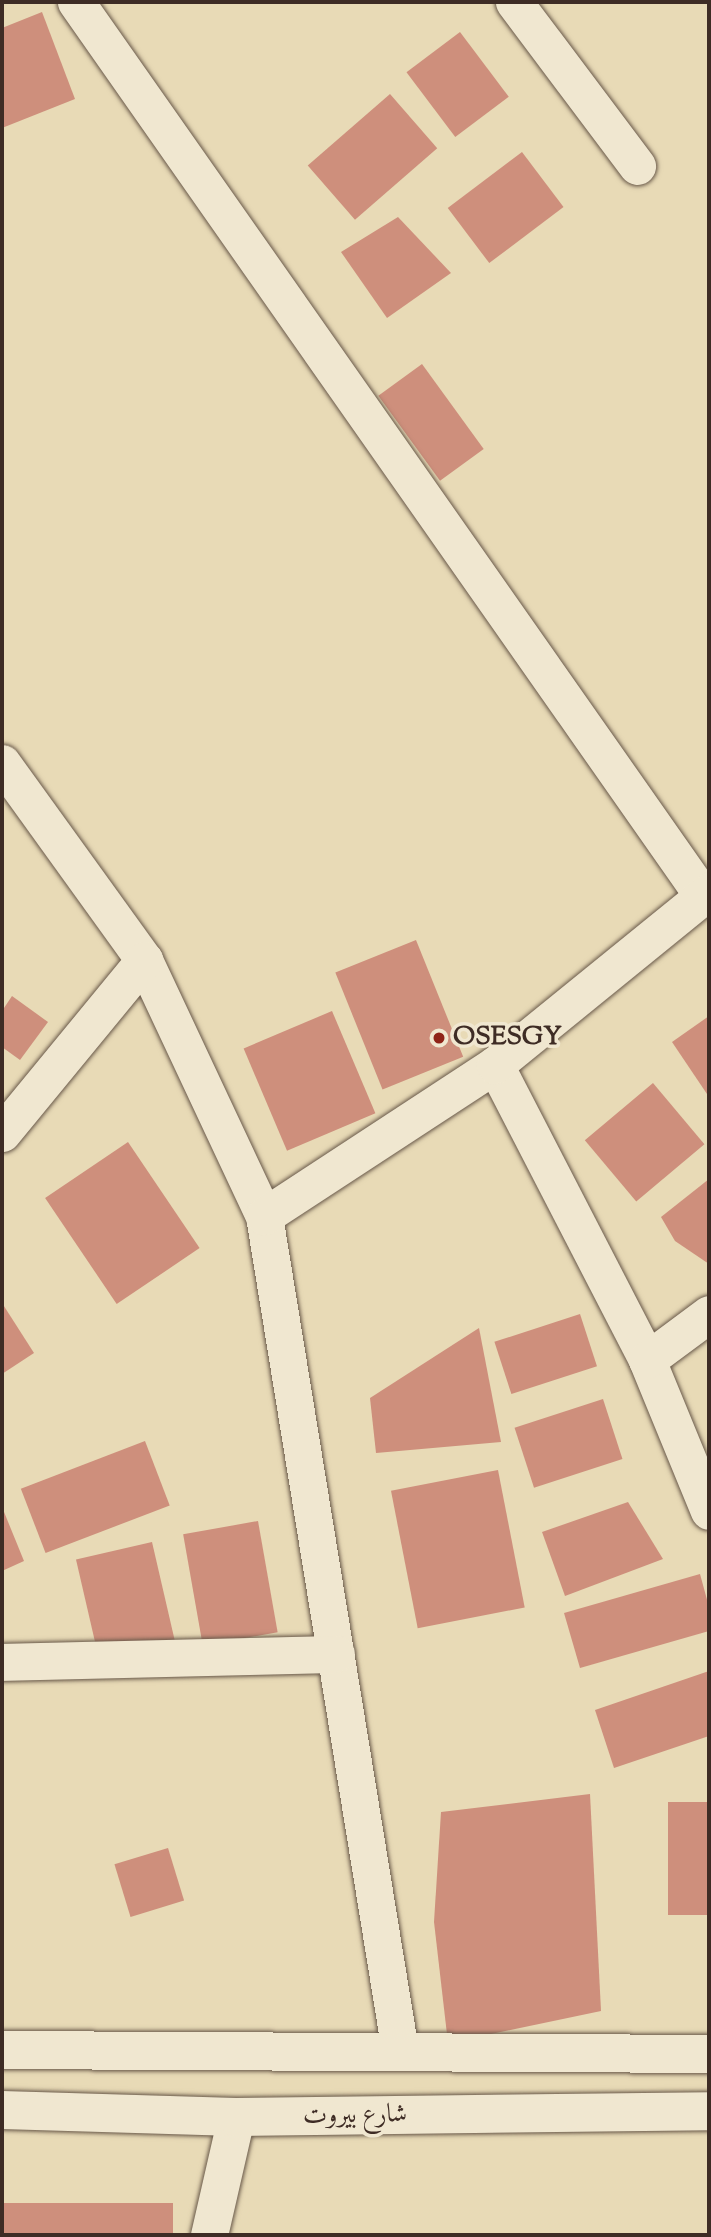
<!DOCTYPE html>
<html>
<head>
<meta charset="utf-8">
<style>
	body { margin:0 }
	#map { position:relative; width:711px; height:2237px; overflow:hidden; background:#e8dab6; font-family:"Sorts Mill Goudy",Amiri,serif }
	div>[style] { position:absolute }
	.building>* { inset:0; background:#ce8f7c; transform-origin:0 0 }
	.roads { filter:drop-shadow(0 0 2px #685849) drop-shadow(0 0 2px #685849) }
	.minor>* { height:37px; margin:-18.5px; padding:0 18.5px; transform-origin:18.5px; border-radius:18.5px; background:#f0e7d0 }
	.secondary>* { height:38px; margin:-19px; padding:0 19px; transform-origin:19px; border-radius:19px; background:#f0e7d0 }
	.dots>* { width:19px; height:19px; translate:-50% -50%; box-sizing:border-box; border:4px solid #f0e7d0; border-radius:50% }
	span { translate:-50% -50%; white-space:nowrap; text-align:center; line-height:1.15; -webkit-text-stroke:7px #f0e7d0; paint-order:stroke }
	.poi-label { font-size:26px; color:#3e2c25; font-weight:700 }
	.left { translate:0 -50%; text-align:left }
	.street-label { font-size:26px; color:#3e2c25 }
	.frame { position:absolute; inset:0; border:4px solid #3e2c25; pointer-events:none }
</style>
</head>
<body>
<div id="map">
	<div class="building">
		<i style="clip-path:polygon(42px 12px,75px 99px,2px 128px,2px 28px)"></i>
		<i style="left:460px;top:32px;width:81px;height:67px;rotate:53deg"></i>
		<i style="left:390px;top:94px;width:72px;height:109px;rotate:49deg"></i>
		<i style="left:522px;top:152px;width:69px;height:93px;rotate:53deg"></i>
		<i style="clip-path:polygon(398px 217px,451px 273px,387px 318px,341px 252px)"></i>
		<i style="left:422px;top:364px;width:105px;height:54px;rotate:54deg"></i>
		<i style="left:416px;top:940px;width:126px;height:87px;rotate:68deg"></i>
		<i style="clip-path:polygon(12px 996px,48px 1022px,20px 1060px,2px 1047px,2px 1011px)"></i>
		<i style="left:332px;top:1011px;width:111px;height:96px;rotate:67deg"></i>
		<i style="clip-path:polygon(709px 1016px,709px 1097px,672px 1042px)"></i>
		<i style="left:653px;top:1083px;width:80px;height:89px;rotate:50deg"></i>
		<i style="left:128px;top:1142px;width:128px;height:100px;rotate:56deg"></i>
		<i style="clip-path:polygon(709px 1179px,709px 1264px,675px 1241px,661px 1217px)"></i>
		<i style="clip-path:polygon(2px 1303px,34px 1353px,2px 1374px)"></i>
		<i style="left:580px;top:1314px;width:55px;height:90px;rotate:72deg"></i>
		<i style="clip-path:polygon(479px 1328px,501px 1442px,376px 1453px,370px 1398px)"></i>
		<i style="left:603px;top:1399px;width:63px;height:93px;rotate:72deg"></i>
		<i style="left:145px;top:1441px;width:69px;height:133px;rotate:69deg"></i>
		<i style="left:498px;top:1470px;width:140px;height:109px;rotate:79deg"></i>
		<i style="clip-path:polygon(628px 1502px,663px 1559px,565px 1596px,542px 1532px)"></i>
		<i style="clip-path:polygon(2px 1507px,24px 1561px,2px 1571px)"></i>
		<i style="left:258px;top:1521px;width:113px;height:76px;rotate:80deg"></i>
		<i style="left:152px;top:1542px;width:106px;height:78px;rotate:77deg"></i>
		<i style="clip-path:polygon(700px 1574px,709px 1607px,709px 1631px,580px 1668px,564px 1613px)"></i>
		<i style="clip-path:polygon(709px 1671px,709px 1736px,614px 1768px,595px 1710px)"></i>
		<i style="clip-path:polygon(590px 1794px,601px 2011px,448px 2043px,434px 1922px,441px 1812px)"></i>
		<i style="left:709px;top:1802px;width:113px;height:41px;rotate:90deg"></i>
		<i style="left:168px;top:1848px;width:55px;height:56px;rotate:73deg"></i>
		<i style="left:2px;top:2203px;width:171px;height:32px"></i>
	</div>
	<div class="roads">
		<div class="minor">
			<i style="left:76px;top:2px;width:1092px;rotate:54.96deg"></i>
			<i style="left:514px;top:2px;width:205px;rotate:53.1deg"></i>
			<i style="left:2px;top:763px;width:243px;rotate:54.2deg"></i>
			<i style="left:144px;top:960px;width:283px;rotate:64.9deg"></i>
			<i style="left:264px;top:1216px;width:846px;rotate:80.75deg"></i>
			<i style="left:495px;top:1065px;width:332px;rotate:62.7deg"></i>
			<i style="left:647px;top:1360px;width:163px;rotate:67.7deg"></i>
			<i style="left:2px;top:1133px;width:224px;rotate:-50.6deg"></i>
			<i style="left:264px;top:1216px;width:276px;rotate:-33.2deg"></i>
			<i style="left:495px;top:1065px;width:276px;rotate:-39.1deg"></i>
			<i style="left:647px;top:1360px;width:77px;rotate:-36.6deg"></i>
			<i style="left:2px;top:1662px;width:334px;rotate:-1.4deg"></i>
			<i style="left:209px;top:2235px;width:121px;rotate:-77.1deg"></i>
		</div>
		<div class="secondary">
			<i style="left:2px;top:2050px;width:707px;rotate:0.32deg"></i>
			<i style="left:2px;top:2110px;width:234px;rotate:1.7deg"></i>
			<i style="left:236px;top:2117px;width:473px;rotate:-0.7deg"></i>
		</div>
	</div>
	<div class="dots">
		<i style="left:439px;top:1038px;background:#8f2418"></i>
	</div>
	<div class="poi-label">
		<span class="left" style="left:453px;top:1038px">OSESGY</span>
	</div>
	<div class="street-label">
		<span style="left:355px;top:2116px;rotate:-1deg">شارع بيروت</span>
	</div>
	<div class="frame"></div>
</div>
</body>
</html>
